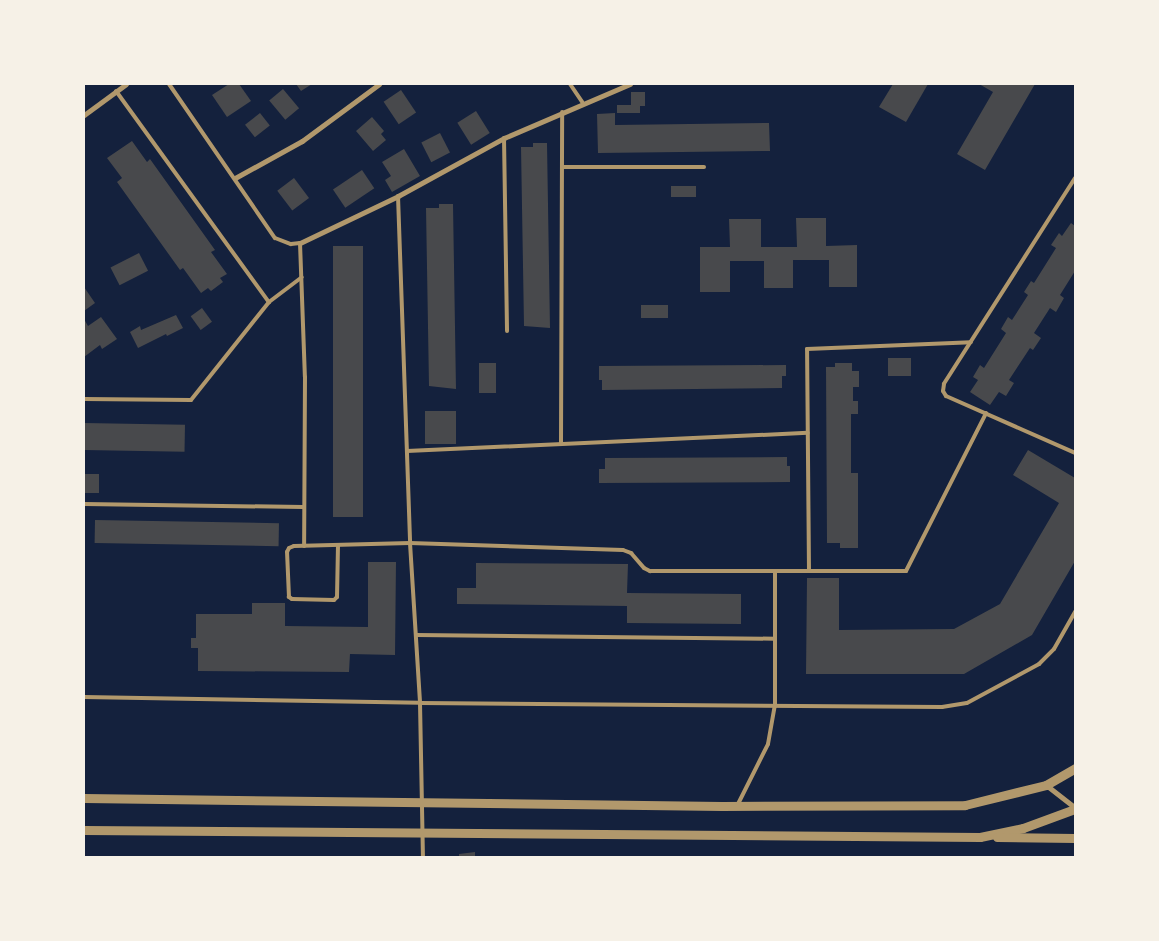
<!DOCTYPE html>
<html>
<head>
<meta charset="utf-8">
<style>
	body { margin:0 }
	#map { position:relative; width:1159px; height:941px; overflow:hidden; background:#14213d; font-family:Commissioner,sans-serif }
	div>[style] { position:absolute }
	.building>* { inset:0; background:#48494c; transform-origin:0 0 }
	.service>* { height:4px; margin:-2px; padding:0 2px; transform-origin:2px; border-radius:2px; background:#b1986c }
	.minor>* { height:5px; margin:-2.5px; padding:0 2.5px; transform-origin:2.5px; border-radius:2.5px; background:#b1986c }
	.tertiary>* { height:9px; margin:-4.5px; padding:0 4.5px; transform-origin:4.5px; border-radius:4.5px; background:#b1986c }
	span { translate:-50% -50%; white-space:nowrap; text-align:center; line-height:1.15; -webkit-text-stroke:4px #f6f1e7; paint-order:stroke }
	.frame { position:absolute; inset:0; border:85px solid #f6f1e7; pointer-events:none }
</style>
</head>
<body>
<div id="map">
	<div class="building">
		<i style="clip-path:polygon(229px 84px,239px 84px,251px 101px,227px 117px,212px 95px)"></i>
		<i style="clip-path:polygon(296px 84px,312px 84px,301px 91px)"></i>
		<i style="clip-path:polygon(893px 84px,928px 84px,906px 122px,879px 107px)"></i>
		<i style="clip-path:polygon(979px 84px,1035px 84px,985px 170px,957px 154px,993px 92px)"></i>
		<i style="left:283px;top:89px;width:25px;height:18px;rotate:50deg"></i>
		<i style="left:401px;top:90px;width:27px;height:21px;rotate:56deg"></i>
		<i style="clip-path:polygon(631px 92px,645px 92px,645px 106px,640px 106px,640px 113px,617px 113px,617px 105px,631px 105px)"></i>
		<i style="left:476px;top:111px;width:26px;height:22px;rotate:58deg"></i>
		<i style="left:260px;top:113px;width:16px;height:19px;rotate:52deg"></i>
		<i style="clip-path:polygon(615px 113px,615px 125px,769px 123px,770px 151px,598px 153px,597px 114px)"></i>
		<i style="clip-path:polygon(372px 117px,384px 131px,381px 134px,386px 140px,373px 151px,356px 131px)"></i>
		<i style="left:440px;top:133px;width:22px;height:21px;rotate:63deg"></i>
		<i style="clip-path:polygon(132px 141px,147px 162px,150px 159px,215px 250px,211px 252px,227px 274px,220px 278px,223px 282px,211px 291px,208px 288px,201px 293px,183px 268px,180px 270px,117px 182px,122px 178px,107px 158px)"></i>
		<i style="clip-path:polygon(533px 143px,547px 143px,550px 328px,524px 326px,521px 147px,533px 147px)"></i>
		<i style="clip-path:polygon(404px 149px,420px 176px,392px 192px,385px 180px,391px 176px,382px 162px)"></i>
		<i style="left:362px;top:170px;width:22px;height:35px;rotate:56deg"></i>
		<i style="left:294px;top:178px;width:25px;height:21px;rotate:53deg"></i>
		<i style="left:671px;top:186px;width:25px;height:11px"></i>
		<i style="clip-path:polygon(439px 204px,453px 204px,456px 389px,429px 386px,426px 208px,439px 208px)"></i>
		<i style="clip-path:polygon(796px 218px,826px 218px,826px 246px,857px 245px,857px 287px,829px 287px,829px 260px,793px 260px,793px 288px,764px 288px,764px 261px,730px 261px,730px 292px,700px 292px,700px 247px,730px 247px,729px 219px,761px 219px,761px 247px,797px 247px)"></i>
		<i style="clip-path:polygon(1071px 223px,1075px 226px,1075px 271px,1060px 295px,1064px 298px,1056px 312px,1050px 308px,1034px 333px,1041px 338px,1033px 350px,1030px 348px,1009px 380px,1014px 383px,1006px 396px,999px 392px,990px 405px,970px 392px,978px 380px,973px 377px,980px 365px,984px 368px,1006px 333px,1001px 329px,1008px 317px,1012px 320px,1028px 295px,1024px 292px,1031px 281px,1034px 283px,1056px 248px,1051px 245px,1059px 233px,1062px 236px)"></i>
		<i style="left:333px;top:246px;width:30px;height:271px"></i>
		<i style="left:139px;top:253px;width:20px;height:32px;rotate:63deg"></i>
		<i style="clip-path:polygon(84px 287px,95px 303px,84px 311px)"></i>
		<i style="left:641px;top:305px;width:27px;height:13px"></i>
		<i style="left:202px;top:308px;width:17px;height:14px;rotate:54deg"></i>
		<i style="clip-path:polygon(176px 315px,183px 328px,167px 336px,166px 334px,138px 348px,130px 332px,140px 326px,141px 330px)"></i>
		<i style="clip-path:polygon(101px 317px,117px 339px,102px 349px,100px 345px,84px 357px,84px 319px,88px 326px)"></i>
		<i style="left:888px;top:358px;width:23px;height:18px"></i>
		<i style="left:479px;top:363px;width:17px;height:30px"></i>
		<i style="clip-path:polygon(835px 363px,852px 363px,852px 371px,859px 371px,859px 387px,853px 387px,853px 401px,858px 401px,858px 414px,851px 414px,851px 473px,858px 473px,858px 548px,840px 548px,840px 543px,827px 543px,826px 367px,835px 367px)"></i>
		<i style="clip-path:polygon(786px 365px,786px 376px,782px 376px,782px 388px,602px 390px,602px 380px,599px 380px,599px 366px)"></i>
		<i style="left:425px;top:411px;width:31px;height:33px"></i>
		<i style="left:84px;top:423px;width:101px;height:27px;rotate:1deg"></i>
		<i style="clip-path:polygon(1028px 450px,1075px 478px,1075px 561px,1032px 635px,964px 674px,806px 674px,807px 578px,839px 578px,839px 630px,954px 629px,1000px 604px,1059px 503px,1013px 475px)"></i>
		<i style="clip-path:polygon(787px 457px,787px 466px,790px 466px,790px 482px,599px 483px,599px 469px,605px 469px,605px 458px)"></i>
		<i style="left:85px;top:474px;width:14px;height:19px"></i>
		<i style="left:95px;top:520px;width:184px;height:23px;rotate:1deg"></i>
		<i style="clip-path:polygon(368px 562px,396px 562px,395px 655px,350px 654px,349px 672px,198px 671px,198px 648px,191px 648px,191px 638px,196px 638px,196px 614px,252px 614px,252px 603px,285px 603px,285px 626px,368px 627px)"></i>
		<i style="clip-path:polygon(476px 563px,628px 564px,627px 593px,741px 594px,741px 624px,627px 623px,627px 606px,457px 604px,457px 588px,476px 588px)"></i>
		<i style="clip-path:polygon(475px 852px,475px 857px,459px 857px,459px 854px)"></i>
	</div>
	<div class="service">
		<i style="left:169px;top:84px;width:187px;rotate:55.5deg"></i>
		<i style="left:275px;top:238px;width:17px;rotate:21deg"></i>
		<i style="left:291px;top:244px;width:9px;rotate:-6deg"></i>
		<i style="left:300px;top:243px;width:134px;rotate:87.9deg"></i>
		<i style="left:305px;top:377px;width:169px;rotate:90.3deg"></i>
		<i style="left:570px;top:84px;width:22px;rotate:56deg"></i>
		<i style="left:116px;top:91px;width:261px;rotate:54.1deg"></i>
		<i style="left:504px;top:138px;width:193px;rotate:89.1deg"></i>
		<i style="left:562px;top:167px;width:142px"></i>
		<i style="left:1075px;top:178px;width:244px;rotate:122.5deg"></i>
		<i style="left:944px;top:384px;width:7px;rotate:98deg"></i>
		<i style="left:943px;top:391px;width:6px;rotate:59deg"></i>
		<i style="left:946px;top:396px;width:141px;rotate:23.8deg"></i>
		<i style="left:398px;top:196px;width:347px;rotate:88deg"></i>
		<i style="left:410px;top:543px;width:160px;rotate:86.4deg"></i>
		<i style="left:420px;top:703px;width:154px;rotate:88.9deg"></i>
		<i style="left:84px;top:399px;width:107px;rotate:0.5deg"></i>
		<i style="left:191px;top:400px;width:125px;rotate:-51.5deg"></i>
		<i style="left:269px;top:302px;width:41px;rotate:-37.1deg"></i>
		<i style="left:561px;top:444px;width:332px;rotate:-89.8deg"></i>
		<i style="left:407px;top:451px;width:401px;rotate:-2.6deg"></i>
		<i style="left:84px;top:504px;width:219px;rotate:0.8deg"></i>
		<i style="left:338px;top:545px;width:52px;rotate:91.1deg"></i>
		<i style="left:337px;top:597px;width:4px;rotate:135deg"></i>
		<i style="left:334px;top:600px;width:42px;rotate:-178.6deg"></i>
		<i style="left:292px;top:599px;width:4px;rotate:-146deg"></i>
		<i style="left:289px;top:597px;width:45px;rotate:-92.5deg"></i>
		<i style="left:287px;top:552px;width:4px;rotate:-63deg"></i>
		<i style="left:289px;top:548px;width:5px;rotate:-22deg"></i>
		<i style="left:294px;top:546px;width:116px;rotate:-1.5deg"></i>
		<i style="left:410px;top:543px;width:213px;rotate:1.9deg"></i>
		<i style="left:623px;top:550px;width:9px;rotate:21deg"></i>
		<i style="left:631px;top:553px;width:20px;rotate:49deg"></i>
		<i style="left:644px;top:568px;width:7px;rotate:27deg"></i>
		<i style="left:650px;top:571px;width:256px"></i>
		<i style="left:906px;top:571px;width:177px;rotate:-63.1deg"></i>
		<i style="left:809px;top:571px;width:222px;rotate:-90.5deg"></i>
		<i style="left:807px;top:349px;width:164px;rotate:-2.4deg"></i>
		<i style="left:416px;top:635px;width:359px;rotate:0.6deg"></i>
		<i style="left:84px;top:697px;width:336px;rotate:1deg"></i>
		<i style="left:420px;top:703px;width:522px;rotate:0.44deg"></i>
		<i style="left:942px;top:707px;width:25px;rotate:-9deg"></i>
		<i style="left:967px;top:703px;width:82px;rotate:-28.4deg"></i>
		<i style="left:1039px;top:664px;width:21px;rotate:-45deg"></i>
		<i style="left:1054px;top:649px;width:43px;rotate:-60.4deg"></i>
		<i style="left:737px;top:806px;width:69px;rotate:-63.4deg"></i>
		<i style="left:768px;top:744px;width:39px;rotate:-80deg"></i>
		<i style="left:775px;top:706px;width:135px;rotate:-90deg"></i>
	</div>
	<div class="minor">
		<i style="left:84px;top:115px;width:52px;rotate:-36.4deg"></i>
		<i style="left:235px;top:178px;width:77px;rotate:-28.9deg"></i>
		<i style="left:302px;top:141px;width:96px;rotate:-36.5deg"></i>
		<i style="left:300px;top:243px;width:109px;rotate:-25.6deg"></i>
		<i style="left:398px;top:196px;width:121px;rotate:-28.7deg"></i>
		<i style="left:504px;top:138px;width:137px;rotate:-23.2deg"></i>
		<i style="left:1046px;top:785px;width:37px;rotate:38deg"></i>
	</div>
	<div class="tertiary">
		<i style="left:84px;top:798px;width:638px;rotate:0.72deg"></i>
		<i style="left:722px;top:806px;width:243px;rotate:-0.2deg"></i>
		<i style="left:965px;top:805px;width:83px;rotate:-13.9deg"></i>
		<i style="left:1046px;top:785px;width:34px;rotate:-30deg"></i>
		<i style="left:84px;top:830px;width:896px;rotate:0.45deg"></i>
		<i style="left:980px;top:837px;width:44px;rotate:-11.8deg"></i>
		<i style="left:1023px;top:828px;width:55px;rotate:-20.1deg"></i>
		<i style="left:997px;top:837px;width:78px;rotate:0.7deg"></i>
	</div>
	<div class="frame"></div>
</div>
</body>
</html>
